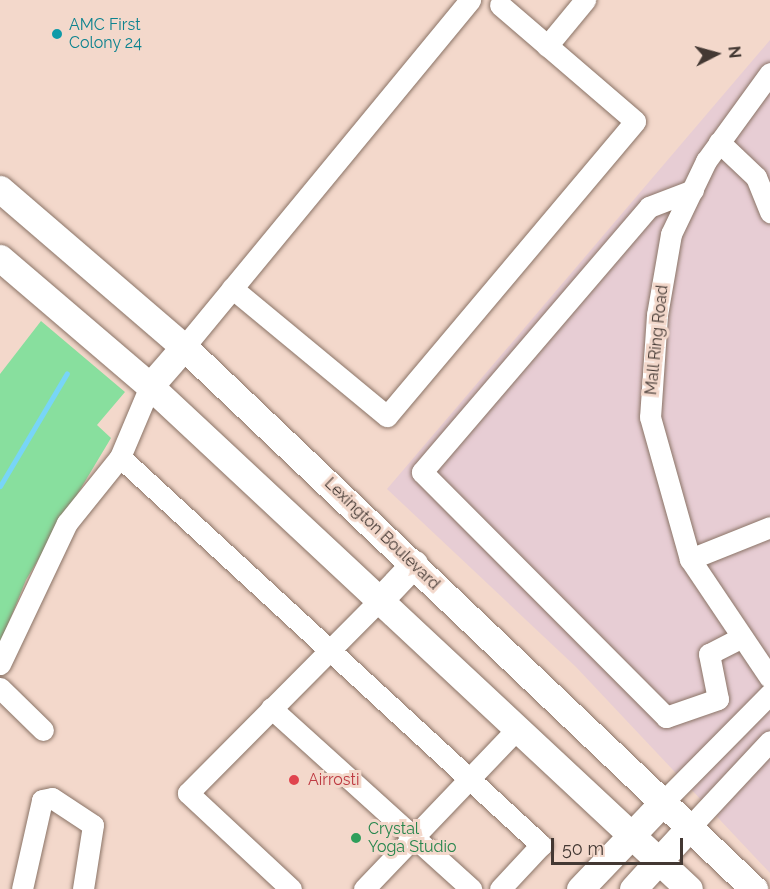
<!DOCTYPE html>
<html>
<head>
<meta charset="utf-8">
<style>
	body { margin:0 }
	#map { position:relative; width:770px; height:889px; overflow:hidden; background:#f3d8cb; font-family:Raleway,sans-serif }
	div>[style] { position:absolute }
	.commercial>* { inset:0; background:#e7cdd4 }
	.green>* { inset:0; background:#88df9e }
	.stream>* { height:5px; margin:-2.5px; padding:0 2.5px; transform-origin:2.5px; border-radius:2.5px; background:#78d5f7 }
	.roads { filter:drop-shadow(0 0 2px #8a7366) drop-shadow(0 0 2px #8a7366) }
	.minor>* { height:21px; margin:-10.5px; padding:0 10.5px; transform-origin:10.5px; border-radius:10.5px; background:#fff }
	.major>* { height:27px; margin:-13.5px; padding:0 13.5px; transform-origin:13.5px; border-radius:13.5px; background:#fff }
	.dots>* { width:16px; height:16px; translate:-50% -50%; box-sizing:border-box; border:3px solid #f3d8cb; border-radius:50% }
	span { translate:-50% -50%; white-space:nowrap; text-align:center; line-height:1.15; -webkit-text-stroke:6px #f3d8cb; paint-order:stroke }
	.culture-label { font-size:16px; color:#0d838f }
	.left { translate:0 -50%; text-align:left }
	.street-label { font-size:16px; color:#433833 }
	.health-label { font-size:16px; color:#be3a42 }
	.leisure-label { font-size:16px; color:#27864d }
	.north { position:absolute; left:686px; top:24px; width:60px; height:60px; -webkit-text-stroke:4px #f3d8cb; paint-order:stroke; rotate:84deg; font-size:16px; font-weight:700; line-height:24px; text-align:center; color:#433833 }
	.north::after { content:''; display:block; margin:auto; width:21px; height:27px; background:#433833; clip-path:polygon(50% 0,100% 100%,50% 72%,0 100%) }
	.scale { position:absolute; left:551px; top:838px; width:132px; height:27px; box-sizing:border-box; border:3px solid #433833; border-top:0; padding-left:8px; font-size:18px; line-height:21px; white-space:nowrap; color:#433833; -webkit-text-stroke:4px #f3d8cb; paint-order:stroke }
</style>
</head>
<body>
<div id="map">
	<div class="commercial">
		<i style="clip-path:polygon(770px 40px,770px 873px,576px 667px,387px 489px)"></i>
	</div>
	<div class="green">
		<i style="clip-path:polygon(41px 321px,125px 392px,97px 425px,111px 438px,26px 580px,0 644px,0 374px)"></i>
	</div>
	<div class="stream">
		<i style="left:0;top:486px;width:131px;rotate:-59.3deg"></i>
	</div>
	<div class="roads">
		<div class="minor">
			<i style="left:547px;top:46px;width:60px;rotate:-50.4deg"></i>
			<i style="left:770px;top:73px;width:109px;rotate:126deg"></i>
			<i style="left:706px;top:161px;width:81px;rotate:115.6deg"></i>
			<i style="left:671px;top:234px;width:82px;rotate:99.8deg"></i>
			<i style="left:657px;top:315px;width:102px;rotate:93.9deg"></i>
			<i style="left:650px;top:417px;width:148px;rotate:74.3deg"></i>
			<i style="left:690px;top:559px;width:143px;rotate:56.1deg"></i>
			<i style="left:719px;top:142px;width:51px;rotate:43.4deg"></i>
			<i style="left:756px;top:177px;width:38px;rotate:68deg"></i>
			<i style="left:693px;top:190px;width:47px;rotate:158.9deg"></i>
			<i style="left:649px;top:207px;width:349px;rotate:130.6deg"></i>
			<i style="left:422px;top:472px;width:346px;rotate:45.1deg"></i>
			<i style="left:666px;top:717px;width:55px;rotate:-19.1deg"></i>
			<i style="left:718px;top:699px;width:46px;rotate:-101.3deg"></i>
			<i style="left:709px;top:654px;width:37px;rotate:-27deg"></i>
			<i style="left:232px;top:288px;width:201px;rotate:39.6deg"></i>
			<i style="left:387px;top:416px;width:385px;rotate:-49.9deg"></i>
			<i style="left:635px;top:121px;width:178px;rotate:-139.3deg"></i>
			<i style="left:184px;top:347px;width:450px;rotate:-50.5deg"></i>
			<i style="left:120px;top:457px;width:573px;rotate:42.66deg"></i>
			<i style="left:541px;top:845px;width:60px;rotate:133deg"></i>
			<i style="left:690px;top:559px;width:86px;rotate:-21.8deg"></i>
			<i style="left:0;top:664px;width:156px;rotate:-64.6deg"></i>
			<i style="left:67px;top:523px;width:85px;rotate:-51.2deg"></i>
			<i style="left:120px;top:457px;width:77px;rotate:-67.1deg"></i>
			<i style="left:0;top:688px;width:60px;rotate:44.3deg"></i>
			<i style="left:271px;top:708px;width:270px;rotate:42.1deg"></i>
			<i style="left:663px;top:802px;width:152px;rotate:-45.3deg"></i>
			<i style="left:688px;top:829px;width:120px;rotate:-47deg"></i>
			<i style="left:22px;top:889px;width:91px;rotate:-77.3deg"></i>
			<i style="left:42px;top:800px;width:10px;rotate:-11deg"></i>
			<i style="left:52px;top:798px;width:49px;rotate:33.4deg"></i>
			<i style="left:93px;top:825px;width:65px;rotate:98.9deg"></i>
			<i style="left:291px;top:889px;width:141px;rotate:-137deg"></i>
			<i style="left:188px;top:793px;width:268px;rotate:-45.2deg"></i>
			<i style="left:364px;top:889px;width:220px;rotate:-46.3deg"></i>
		</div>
		<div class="major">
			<i style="left:0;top:189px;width:243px;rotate:40.7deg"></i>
			<i style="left:184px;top:347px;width:787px;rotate:43.56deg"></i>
			<i style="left:0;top:258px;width:197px;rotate:40.5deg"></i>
			<i style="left:150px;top:386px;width:737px;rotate:43.02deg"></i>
			<i style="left:150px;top:386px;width:52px;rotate:-48.9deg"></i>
			<i style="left:377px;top:603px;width:54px;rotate:-46.5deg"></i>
			<i style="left:580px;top:889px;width:120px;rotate:-46.3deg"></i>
			<i style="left:633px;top:889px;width:81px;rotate:-47.5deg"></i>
		</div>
	</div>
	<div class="dots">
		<i style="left:57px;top:34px;background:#0f9aa8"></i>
		<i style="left:294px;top:780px;background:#e0444e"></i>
		<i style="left:356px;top:838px;background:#2e9e5b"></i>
	</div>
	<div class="culture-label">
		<span class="left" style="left:69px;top:34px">AMC First<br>Colony 24</span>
	</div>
	<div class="street-label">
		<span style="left:657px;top:340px;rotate:-84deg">Mall Ring Road</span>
		<span style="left:382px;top:534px;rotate:44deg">Lexington Boulevard</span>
	</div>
	<div class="health-label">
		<span class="left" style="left:308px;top:780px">Airrosti</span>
	</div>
	<div class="leisure-label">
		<span class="left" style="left:368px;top:838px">Crystal<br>Yoga Studio</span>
	</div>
	<div class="north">N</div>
	<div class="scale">50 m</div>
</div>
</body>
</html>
